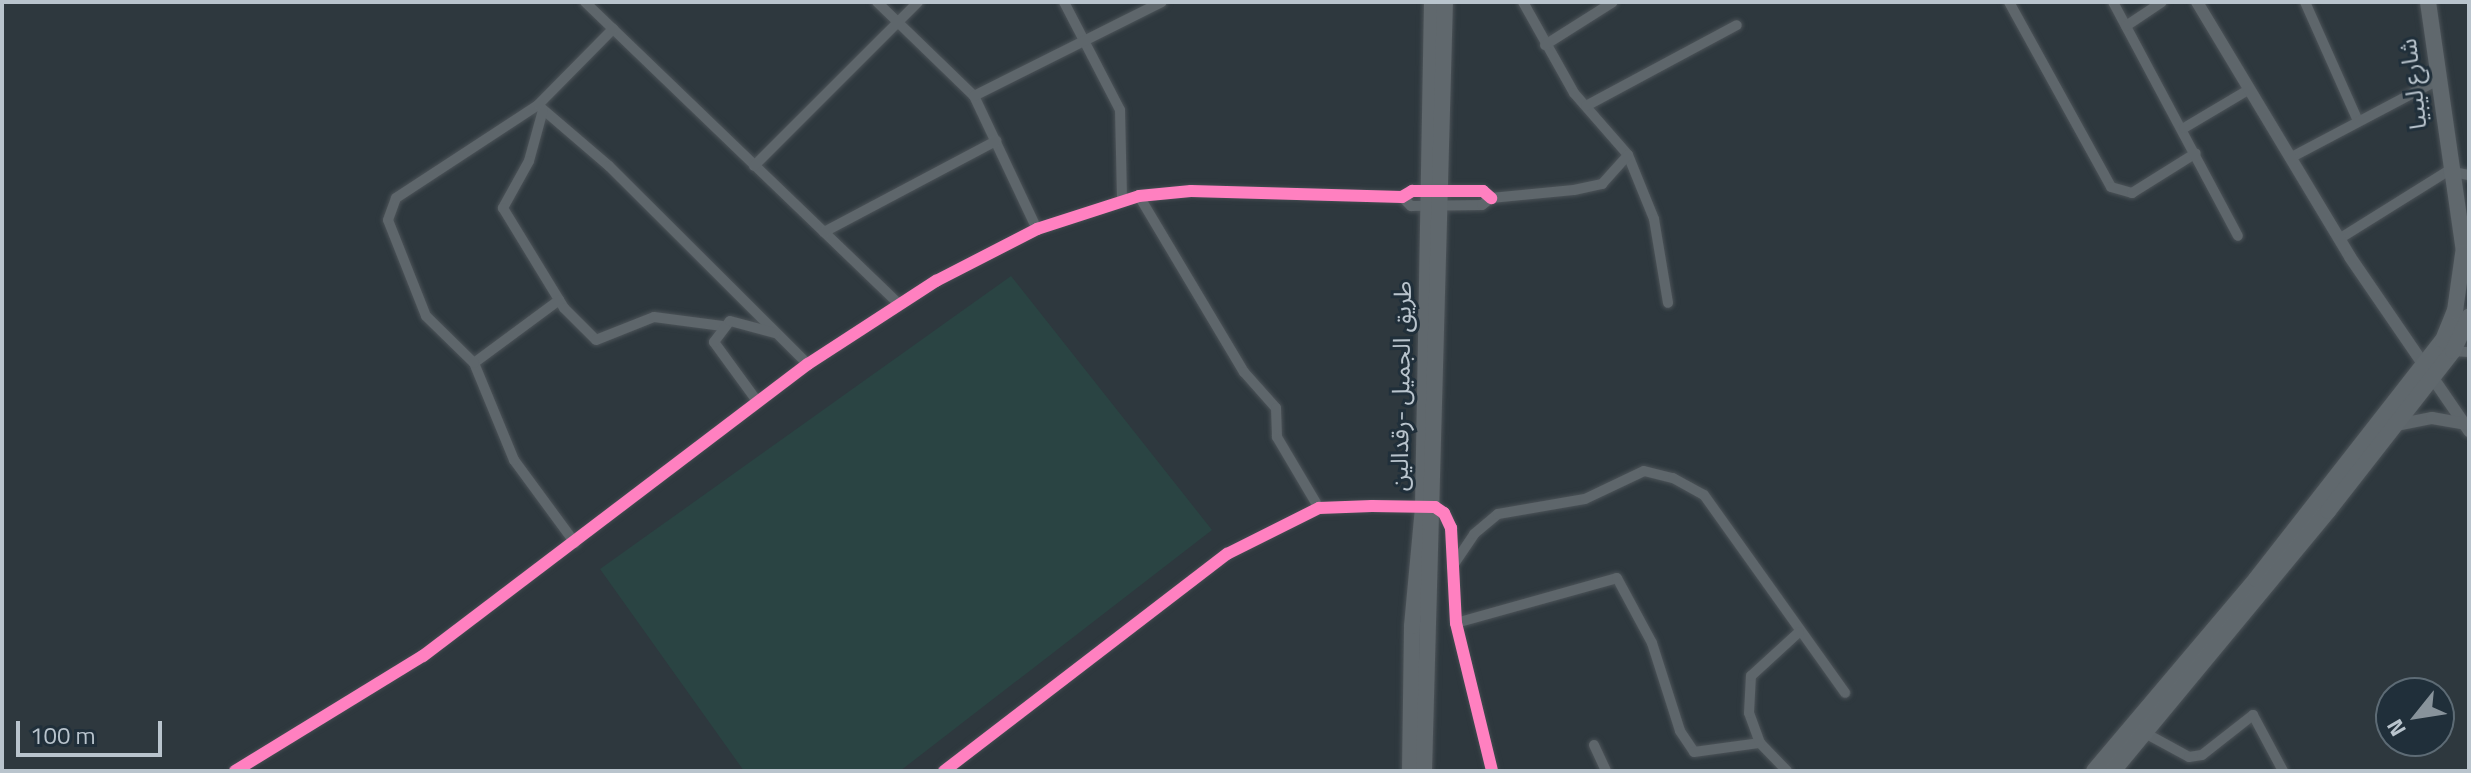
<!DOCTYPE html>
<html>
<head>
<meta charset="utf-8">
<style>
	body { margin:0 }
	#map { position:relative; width:2471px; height:773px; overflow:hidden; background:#2e383e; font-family:"Titillium Web","Noto Sans Arabic",sans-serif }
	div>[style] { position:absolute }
	.green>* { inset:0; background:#2a4443 }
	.roads { filter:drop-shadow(0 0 2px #4c5358) drop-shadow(0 0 2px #4c5358) }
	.minor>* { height:10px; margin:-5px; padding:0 5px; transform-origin:5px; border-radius:5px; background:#5e666b }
	.tertiary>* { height:12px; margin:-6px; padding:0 6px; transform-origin:6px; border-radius:6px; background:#5e666b }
	.primary>* { height:16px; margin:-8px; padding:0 8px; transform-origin:8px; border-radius:8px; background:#60686d }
	.cycleway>* { height:12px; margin:-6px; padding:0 6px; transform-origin:6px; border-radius:6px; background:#ff80c0 }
	span { translate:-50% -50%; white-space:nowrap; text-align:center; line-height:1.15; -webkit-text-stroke:6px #202f3a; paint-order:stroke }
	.street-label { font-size:24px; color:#b9c4cd }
	.frame { position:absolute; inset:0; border:4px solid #b9c4cd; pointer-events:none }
	.north { position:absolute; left:2375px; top:677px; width:80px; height:80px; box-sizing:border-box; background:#202f3a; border:2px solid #5d6b75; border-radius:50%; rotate:240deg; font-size:22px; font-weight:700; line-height:32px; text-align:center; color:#b9c4cd }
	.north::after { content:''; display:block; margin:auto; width:28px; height:36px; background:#88939b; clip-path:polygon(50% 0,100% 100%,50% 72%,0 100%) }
	.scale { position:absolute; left:16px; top:721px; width:146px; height:36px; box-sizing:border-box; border:4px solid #b9c4cd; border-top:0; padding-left:10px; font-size:24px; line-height:28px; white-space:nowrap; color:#b9c4cd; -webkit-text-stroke:6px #202f3a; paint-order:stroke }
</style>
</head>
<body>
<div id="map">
	<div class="green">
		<i style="clip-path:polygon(1011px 276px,1212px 530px,900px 771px,744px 771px,600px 569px)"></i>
	</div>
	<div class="roads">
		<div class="minor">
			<i style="left:585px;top:2px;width:434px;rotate:43.9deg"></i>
			<i style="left:877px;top:2px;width:135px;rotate:44.1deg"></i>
			<i style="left:974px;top:96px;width:147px;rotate:64.7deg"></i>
			<i style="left:1064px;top:2px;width:122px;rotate:62.6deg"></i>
			<i style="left:1120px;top:110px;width:91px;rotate:88.7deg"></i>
			<i style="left:1523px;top:2px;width:104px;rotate:60.7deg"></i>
			<i style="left:1574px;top:93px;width:82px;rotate:48.9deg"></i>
			<i style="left:1628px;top:155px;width:69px;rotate:67.9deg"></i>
			<i style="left:1654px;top:219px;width:85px;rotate:80.5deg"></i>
			<i style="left:2009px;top:2px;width:211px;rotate:61.1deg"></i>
			<i style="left:2111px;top:187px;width:22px;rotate:16deg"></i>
			<i style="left:2132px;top:193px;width:75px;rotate:-32deg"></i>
			<i style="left:2113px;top:2px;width:265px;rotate:61.9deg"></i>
			<i style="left:2305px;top:2px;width:130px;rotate:66deg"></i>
			<i style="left:2126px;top:26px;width:43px;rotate:-33.7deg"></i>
			<i style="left:1545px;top:45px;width:80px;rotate:-32.3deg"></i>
			<i style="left:974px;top:96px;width:210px;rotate:-26.6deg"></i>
			<i style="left:539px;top:106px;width:92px;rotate:40.6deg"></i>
			<i style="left:609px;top:166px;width:281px;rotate:44.9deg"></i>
			<i style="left:1586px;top:106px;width:171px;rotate:-28.2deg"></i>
			<i style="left:543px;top:110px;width:53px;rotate:105.4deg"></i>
			<i style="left:529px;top:161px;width:54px;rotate:119deg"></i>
			<i style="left:503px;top:208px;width:117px;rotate:58.6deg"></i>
			<i style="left:564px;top:308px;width:45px;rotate:45deg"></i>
			<i style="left:596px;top:340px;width:62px;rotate:-21.6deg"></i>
			<i style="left:654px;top:317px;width:69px;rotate:7.5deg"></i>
			<i style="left:2184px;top:128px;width:74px;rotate:-30.7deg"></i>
			<i style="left:2290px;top:158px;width:165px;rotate:-27.8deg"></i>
			<i style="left:754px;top:166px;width:232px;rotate:-45deg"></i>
			<i style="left:1139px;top:196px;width:205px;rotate:59.2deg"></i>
			<i style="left:1244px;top:372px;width:48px;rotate:48.4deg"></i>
			<i style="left:1276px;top:408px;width:29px;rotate:88deg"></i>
			<i style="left:1277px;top:437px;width:82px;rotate:59.4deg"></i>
			<i style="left:1402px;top:197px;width:13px;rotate:45deg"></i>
			<i style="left:1411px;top:206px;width:71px;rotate:-0.8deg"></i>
			<i style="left:1482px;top:205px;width:11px;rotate:-38deg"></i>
			<i style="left:1491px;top:198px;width:83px;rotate:-5.5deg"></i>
			<i style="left:1574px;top:190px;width:29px;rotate:-12deg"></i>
			<i style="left:1602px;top:184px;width:39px;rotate:-48deg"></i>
			<i style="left:824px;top:232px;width:195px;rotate:-27.9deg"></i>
			<i style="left:2339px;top:239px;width:128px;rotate:-32deg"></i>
			<i style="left:2448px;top:171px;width:21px;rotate:11deg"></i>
			<i style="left:2453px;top:351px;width:16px;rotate:4deg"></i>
			<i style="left:474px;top:363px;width:106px;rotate:-36.5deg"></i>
			<i style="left:757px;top:401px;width:73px;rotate:-126.1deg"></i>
			<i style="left:714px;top:342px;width:26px;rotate:-53deg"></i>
			<i style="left:730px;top:321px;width:47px;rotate:14.9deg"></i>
			<i style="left:575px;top:543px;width:103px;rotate:-126.3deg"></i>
			<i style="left:514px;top:460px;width:105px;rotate:-112.4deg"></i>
			<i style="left:474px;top:363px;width:67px;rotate:-135.6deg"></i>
			<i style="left:426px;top:316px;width:103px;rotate:-111.6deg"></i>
			<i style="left:388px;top:220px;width:23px;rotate:-70deg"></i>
			<i style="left:396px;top:198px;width:170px;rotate:-33.2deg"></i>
			<i style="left:538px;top:105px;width:107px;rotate:-45.4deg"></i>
			<i style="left:1452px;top:567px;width:40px;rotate:-56deg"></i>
			<i style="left:1474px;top:534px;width:31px;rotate:-40deg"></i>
			<i style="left:1498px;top:514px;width:88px;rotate:-9.8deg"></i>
			<i style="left:1585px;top:499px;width:65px;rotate:-25.4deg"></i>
			<i style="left:1644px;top:471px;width:30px;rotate:14deg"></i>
			<i style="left:1673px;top:478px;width:35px;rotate:29deg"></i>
			<i style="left:1704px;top:495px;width:243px;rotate:54.5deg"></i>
			<i style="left:1456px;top:623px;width:167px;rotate:-15.6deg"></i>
			<i style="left:1617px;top:578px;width:74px;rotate:61.7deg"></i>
			<i style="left:1652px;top:643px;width:92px;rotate:72.3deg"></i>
			<i style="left:1680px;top:731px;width:25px;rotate:56deg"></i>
			<i style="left:1694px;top:752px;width:67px;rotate:-7.8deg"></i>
			<i style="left:1760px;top:743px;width:39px;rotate:46deg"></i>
			<i style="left:2145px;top:733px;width:50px;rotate:28.6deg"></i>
			<i style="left:2189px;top:757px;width:13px;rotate:-9deg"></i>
			<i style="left:2202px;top:755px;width:65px;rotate:-38.1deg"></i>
			<i style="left:2253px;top:715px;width:64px;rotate:61.8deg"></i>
			<i style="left:1760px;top:743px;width:32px;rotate:-110deg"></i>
			<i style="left:1749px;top:713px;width:37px;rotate:-87deg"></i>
			<i style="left:1751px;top:676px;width:65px;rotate:-42.5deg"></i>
			<i style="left:1594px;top:745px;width:29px;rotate:65deg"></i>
			<i style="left:235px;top:771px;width:220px;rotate:-31.5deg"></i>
			<i style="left:423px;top:656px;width:483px;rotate:-37.2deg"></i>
			<i style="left:808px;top:364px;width:153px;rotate:-33deg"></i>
			<i style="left:936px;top:281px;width:114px;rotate:-27.2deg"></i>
			<i style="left:1037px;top:229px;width:107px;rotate:-17.9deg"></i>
			<i style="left:1139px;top:196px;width:52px;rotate:-5.5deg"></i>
			<i style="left:1191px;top:191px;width:211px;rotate:1.6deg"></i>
			<i style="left:1402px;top:197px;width:12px;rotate:-31deg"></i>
			<i style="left:1412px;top:191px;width:71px"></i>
			<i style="left:1483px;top:191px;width:11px;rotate:41deg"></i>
			<i style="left:944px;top:771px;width:357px;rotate:-37.5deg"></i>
			<i style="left:1227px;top:554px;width:103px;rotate:-26.6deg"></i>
			<i style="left:1319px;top:508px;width:53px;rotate:-2.2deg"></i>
			<i style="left:1372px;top:506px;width:63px;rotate:0.9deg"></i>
			<i style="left:1435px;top:507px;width:11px;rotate:34deg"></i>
			<i style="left:1444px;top:513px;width:17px;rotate:65deg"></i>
			<i style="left:1451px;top:528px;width:95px;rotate:87deg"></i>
			<i style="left:1456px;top:623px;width:152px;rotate:76.3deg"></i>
		</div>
		<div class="tertiary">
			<i style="left:2197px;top:2px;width:297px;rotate:59deg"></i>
			<i style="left:2350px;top:257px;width:211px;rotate:55.6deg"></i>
			<i style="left:2396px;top:425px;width:37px;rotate:-11deg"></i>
			<i style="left:2432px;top:418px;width:34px;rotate:10deg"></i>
		</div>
		<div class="primary">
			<i style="left:2428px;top:2px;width:266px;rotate:81.8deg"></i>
			<i style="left:1410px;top:771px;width:145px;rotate:-89.2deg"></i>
			<i style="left:1412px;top:626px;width:120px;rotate:-84.7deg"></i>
			<i style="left:1423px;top:507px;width:505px;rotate:-88.98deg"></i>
			<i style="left:1424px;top:771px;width:769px;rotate:-88.44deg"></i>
			<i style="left:2094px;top:771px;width:251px;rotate:-49.8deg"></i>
			<i style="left:2256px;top:579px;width:303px;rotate:-52deg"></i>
			<i style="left:2443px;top:340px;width:31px;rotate:-68deg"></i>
			<i style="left:2455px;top:311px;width:58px;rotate:-82deg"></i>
			<i style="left:2113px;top:771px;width:337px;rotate:-50.4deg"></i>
			<i style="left:2328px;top:511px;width:203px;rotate:-52deg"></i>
			<i style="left:2453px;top:351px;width:38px;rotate:-65deg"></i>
		</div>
	</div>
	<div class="cycleway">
		<i style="left:235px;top:771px;width:220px;rotate:-31.5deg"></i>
		<i style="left:423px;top:656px;width:483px;rotate:-37.2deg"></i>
		<i style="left:808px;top:364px;width:153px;rotate:-33deg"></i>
		<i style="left:936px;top:281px;width:114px;rotate:-27.2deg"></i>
		<i style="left:1037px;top:229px;width:107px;rotate:-17.9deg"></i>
		<i style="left:1139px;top:196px;width:52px;rotate:-5.5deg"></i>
		<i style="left:1191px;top:191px;width:211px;rotate:1.6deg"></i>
		<i style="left:1402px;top:197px;width:12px;rotate:-31deg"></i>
		<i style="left:1412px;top:191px;width:71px"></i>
		<i style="left:1483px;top:191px;width:11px;rotate:41deg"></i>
		<i style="left:944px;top:771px;width:357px;rotate:-37.5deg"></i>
		<i style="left:1227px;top:554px;width:103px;rotate:-26.6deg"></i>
		<i style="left:1319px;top:508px;width:53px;rotate:-2.2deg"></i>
		<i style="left:1372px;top:506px;width:63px;rotate:0.9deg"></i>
		<i style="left:1435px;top:507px;width:11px;rotate:34deg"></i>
		<i style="left:1444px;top:513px;width:17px;rotate:65deg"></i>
		<i style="left:1451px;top:528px;width:95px;rotate:87deg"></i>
		<i style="left:1456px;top:623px;width:152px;rotate:76.3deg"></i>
	</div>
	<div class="street-label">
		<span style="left:2413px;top:84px;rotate:-97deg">شارع ليبيا</span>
		<span style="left:1401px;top:386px;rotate:-89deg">طريق الجميل -رقدالين</span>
	</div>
	<div class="frame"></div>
	<div class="north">N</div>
	<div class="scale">100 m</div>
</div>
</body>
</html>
